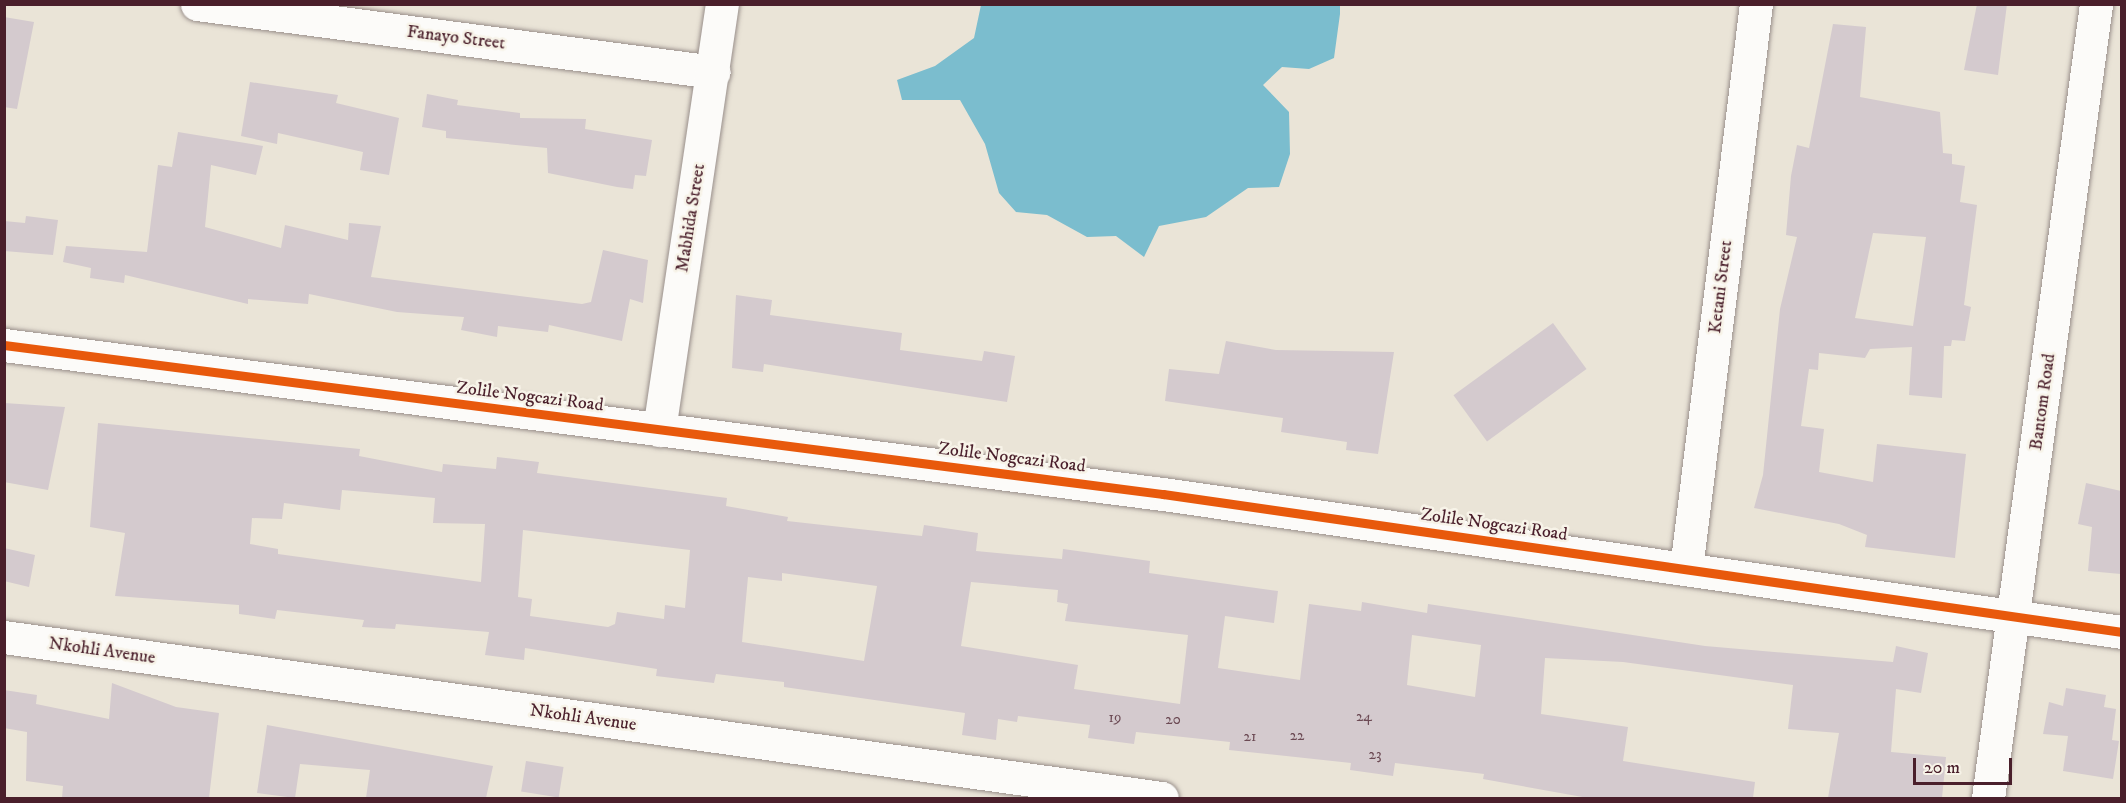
<!DOCTYPE html>
<html>
<head>
<meta charset="utf-8">
<style>
	body { margin:0 }
	#map { position:relative; width:2126px; height:803px; overflow:hidden; background:#eae4d7; font-family:"IM FELL DW Pica",serif }
	div>[style] { position:absolute }
	.water>* { inset:0; background:#7bbdce }
	.building>* { inset:0; background:#d4cace; transform-origin:0 0 }
	.roads { filter:drop-shadow(0 0 2px #998f8b) drop-shadow(0 0 2px #998f8b) }
	.minor>* { height:33px; margin:-16.5px; padding:0 16.5px; transform-origin:16.5px; border-radius:16.5px; background:#fcfbf9 }
	.cycleway>* { height:9px; margin:-4.5px; padding:0 4.5px; transform-origin:4.5px; border-radius:4.5px; background:#e8590c }
	span { translate:-50% -50%; white-space:nowrap; text-align:center; line-height:1.15; -webkit-text-stroke:5px #f7f3e8; paint-order:stroke }
	.number-label { font-size:15px; color:#6c4a54 }
	.number-label span { -webkit-text-stroke-width:0 }
	.street-label { font-size:18px; color:#4a1f2b }
	.frame { position:absolute; inset:0; border:6px solid #4a1f2b; pointer-events:none }
	.scale { position:absolute; left:1913px; top:758px; width:99px; height:27px; box-sizing:border-box; border:3px solid #4a1f2b; border-top:0; padding-left:8px; font-size:18px; line-height:21px; white-space:nowrap; color:#4a1f2b; -webkit-text-stroke:4px #f7f3e8; paint-order:stroke }
</style>
</head>
<body>
<div id="map">
	<div class="water">
		<i style="clip-path:polygon(981px 5px,1340px 4px,1340px 14px,1334px 58px,1309px 69px,1282px 67px,1263px 85px,1289px 112px,1290px 154px,1279px 187px,1248px 188px,1206px 217px,1159px 226px,1144px 257px,1116px 236px,1087px 237px,1047px 215px,1016px 212px,999px 193px,985px 144px,960px 100px,902px 100px,897px 80px,935px 66px,974px 38px)"></i>
	</div>
	<div class="building">
		<i style="clip-path:polygon(1977px 4px,2007px 4px,1998px 75px,1964px 70px)"></i>
		<i style="clip-path:polygon(4px 17px,34px 22px,17px 109px,4px 107px)"></i>
		<i style="clip-path:polygon(evenodd,1833px 24px,1866px 27px,1860px 97px,1940px 112px,1943px 153px,1952px 154px,1952px 164px,1965px 166px,1960px 202px,1977px 205px,1964px 305px,1971px 307px,1965px 341px,1952px 340px,1951px 346px,1944px 346px,1942px 398px,1909px 395px,1912px 347px,1870px 349px,1865px 358px,1819px 353px,1818px 370px,1809px 369px,1801px 426px,1824px 429px,1819px 472px,1873px 482px,1877px 444px,1966px 454px,1955px 558px,1865px 547px,1867px 535px,1839px 524px,1754px 508px,1763px 475px,1780px 309px,1797px 237px,1786px 235px,1791px 176px,1797px 145px,1809px 148px,1833px 24px,1873px 233px,1926px 237px,1913px 326px,1855px 318px,1873px 233px)"></i>
		<i style="clip-path:polygon(250px 82px,338px 95px,336px 103px,399px 118px,389px 175px,360px 170px,363px 152px,278px 133px,277px 144px,241px 136px)"></i>
		<i style="clip-path:polygon(427px 94px,458px 100px,457px 105px,520px 113px,520px 118px,586px 119px,585px 129px,652px 140px,646px 176px,635px 175px,633px 189px,617px 187px,548px 173px,547px 148px,446px 138px,446px 131px,422px 127px)"></i>
		<i style="clip-path:polygon(178px 132px,263px 146px,256px 175px,211px 165px,205px 227px,281px 248px,285px 225px,348px 240px,349px 223px,381px 226px,371px 277px,582px 304px,591px 302px,603px 250px,648px 260px,643px 303px,630px 299px,622px 341px,549px 325px,548px 332px,498px 326px,497px 337px,461px 330px,464px 317px,397px 312px,309px 294px,308px 304px,248px 299px,248px 304px,125px 275px,124px 283px,90px 278px,91px 268px,63px 262px,66px 246px,147px 252px,158px 165px,172px 167px)"></i>
		<i style="clip-path:polygon(26px 216px,58px 220px,53px 255px,4px 251px,4px 221px,25px 223px)"></i>
		<i style="clip-path:polygon(736px 295px,772px 300px,770px 315px,902px 333px,900px 350px,982px 361px,984px 351px,1015px 356px,1007px 402px,764px 364px,763px 372px,732px 368px)"></i>
		<i style="left:1553px;top:323px;width:57px;height:123px;rotate:54deg"></i>
		<i style="clip-path:polygon(1226px 341px,1276px 350px,1394px 352px,1378px 454px,1346px 450px,1347px 442px,1281px 432px,1283px 418px,1165px 401px,1169px 369px,1219px 374px)"></i>
		<i style="clip-path:polygon(4px 403px,65px 407px,48px 490px,4px 482px)"></i>
		<i style="clip-path:polygon(evenodd,98px 423px,360px 449px,359px 456px,442px 472px,443px 464px,496px 469px,497px 457px,539px 462px,537px 473px,727px 498px,726px 506px,788px 517px,787px 521px,922px 536px,924px 525px,978px 533px,976px 551px,1062px 559px,1063px 549px,1150px 561px,1149px 573px,1278px 591px,1274px 623px,1225px 616px,1218px 668px,1300px 680px,1309px 604px,1361px 611px,1362px 602px,1427px 613px,1428px 604px,1705px 646px,1893px 662px,1896px 646px,1928px 653px,1921px 693px,1896px 689px,1891px 752px,1946px 757px,1942px 798px,1828px 798px,1839px 733px,1788px 729px,1793px 685px,1623px 662px,1545px 658px,1541px 714px,1628px 727px,1623px 761px,1755px 782px,1753px 798px,1588px 798px,1483px 779px,1484px 774px,1395px 763px,1393px 776px,1350px 770px,1351px 763px,1229px 750px,1230px 742px,1136px 732px,1134px 744px,1088px 738px,1090px 725px,1018px 716px,1017px 722px,998px 719px,996px 740px,962px 735px,965px 713px,784px 687px,784px 682px,716px 674px,714px 683px,656px 676px,657px 669px,525px 648px,524px 660px,485px 655px,489px 632px,396px 624px,395px 629px,362px 627px,364px 620px,277px 610px,275px 619px,239px 614px,239px 605px,115px 596px,125px 533px,90px 527px,98px 423px,342px 490px,435px 498px,433px 523px,485px 524px,481px 582px,278px 554px,278px 549px,250px 544px,252px 518px,282px 519px,284px 503px,340px 510px,342px 490px,98px 423px,523px 530px,690px 550px,685px 608px,665px 605px,664px 619px,617px 612px,615px 624px,608px 627px,530px 616px,532px 599px,518px 597px,523px 530px,98px 423px,782px 573px,877px 586px,864px 661px,742px 642px,748px 577px,782px 581px,782px 573px,98px 423px,971px 582px,1058px 590px,1057px 602px,1068px 604px,1065px 621px,1188px 635px,1180px 704px,1074px 689px,1078px 665px,961px 646px,971px 582px,98px 423px,1412px 635px,1481px 645px,1475px 697px,1407px 685px,1412px 635px)"></i>
		<i style="clip-path:polygon(2086px 483px,2121px 491px,2121px 574px,2088px 571px,2092px 527px,2078px 524px)"></i>
		<i style="clip-path:polygon(4px 548px,35px 555px,29px 587px,4px 581px)"></i>
		<i style="clip-path:polygon(112px 683px,176px 707px,219px 713px,209px 798px,62px 798px,63px 786px,26px 781px,27px 732px,4px 728px,4px 690px,37px 695px,36px 704px,109px 719px)"></i>
		<i style="clip-path:polygon(2066px 688px,2106px 695px,2104px 707px,2116px 709px,2112px 740px,2119px 741px,2113px 779px,2063px 771px,2068px 736px,2043px 734px,2049px 702px,2063px 706px)"></i>
		<i style="clip-path:polygon(267px 725px,493px 766px,486px 798px,366px 798px,370px 770px,300px 764px,295px 798px,257px 793px)"></i>
		<i style="left:526px;top:761px;width:38px;height:31px;rotate:9deg"></i>
	</div>
	<div class="roads">
		<div class="minor">
			<i style="left:197px;top:4px;width:521px;rotate:7.49deg"></i>
			<i style="left:4px;top:345px;width:1169px;rotate:7.33deg"></i>
			<i style="left:1163px;top:494px;width:969px;rotate:8.19deg"></i>
			<i style="left:659px;top:430px;width:431px;rotate:-81.6deg"></i>
			<i style="left:1686px;top:569px;width:569px;rotate:-82.94deg"></i>
			<i style="left:4px;top:637px;width:1169px;rotate:7.92deg"></i>
			<i style="left:1988px;top:798px;width:801px;rotate:-82.25deg"></i>
		</div>
	</div>
	<div class="cycleway">
		<i style="left:4px;top:345px;width:1169px;rotate:7.33deg"></i>
		<i style="left:1163px;top:494px;width:969px;rotate:8.19deg"></i>
	</div>
	<div class="number-label">
		<span style="left:1364px;top:717px">24</span>
		<span style="left:1115px;top:718px">19</span>
		<span style="left:1173px;top:720px">20</span>
		<span style="left:1297px;top:736px">22</span>
		<span style="left:1250px;top:737px">21</span>
		<span style="left:1375px;top:755px">23</span>
	</div>
	<div class="street-label">
		<span style="left:456px;top:38px;rotate:7deg">Fanayo Street</span>
		<span style="left:691px;top:218px;rotate:-81deg">Mabhida Street</span>
		<span style="left:1721px;top:287px;rotate:-83deg">Ketani Street</span>
		<span style="left:530px;top:397px;rotate:7deg">Zolile Nogcazi Road</span>
		<span style="left:2043px;top:402px;rotate:-82deg">Bantom Road</span>
		<span style="left:1012px;top:458px;rotate:7deg">Zolile Nogcazi Road</span>
		<span style="left:1494px;top:525px;rotate:8deg">Zolile Nogcazi Road</span>
		<span style="left:102px;top:651px;rotate:8deg">Nkohli Avenue</span>
		<span style="left:583px;top:718px;rotate:8deg">Nkohli Avenue</span>
	</div>
	<div class="frame"></div>
	<div class="scale">20 m</div>
</div>
</body>
</html>
